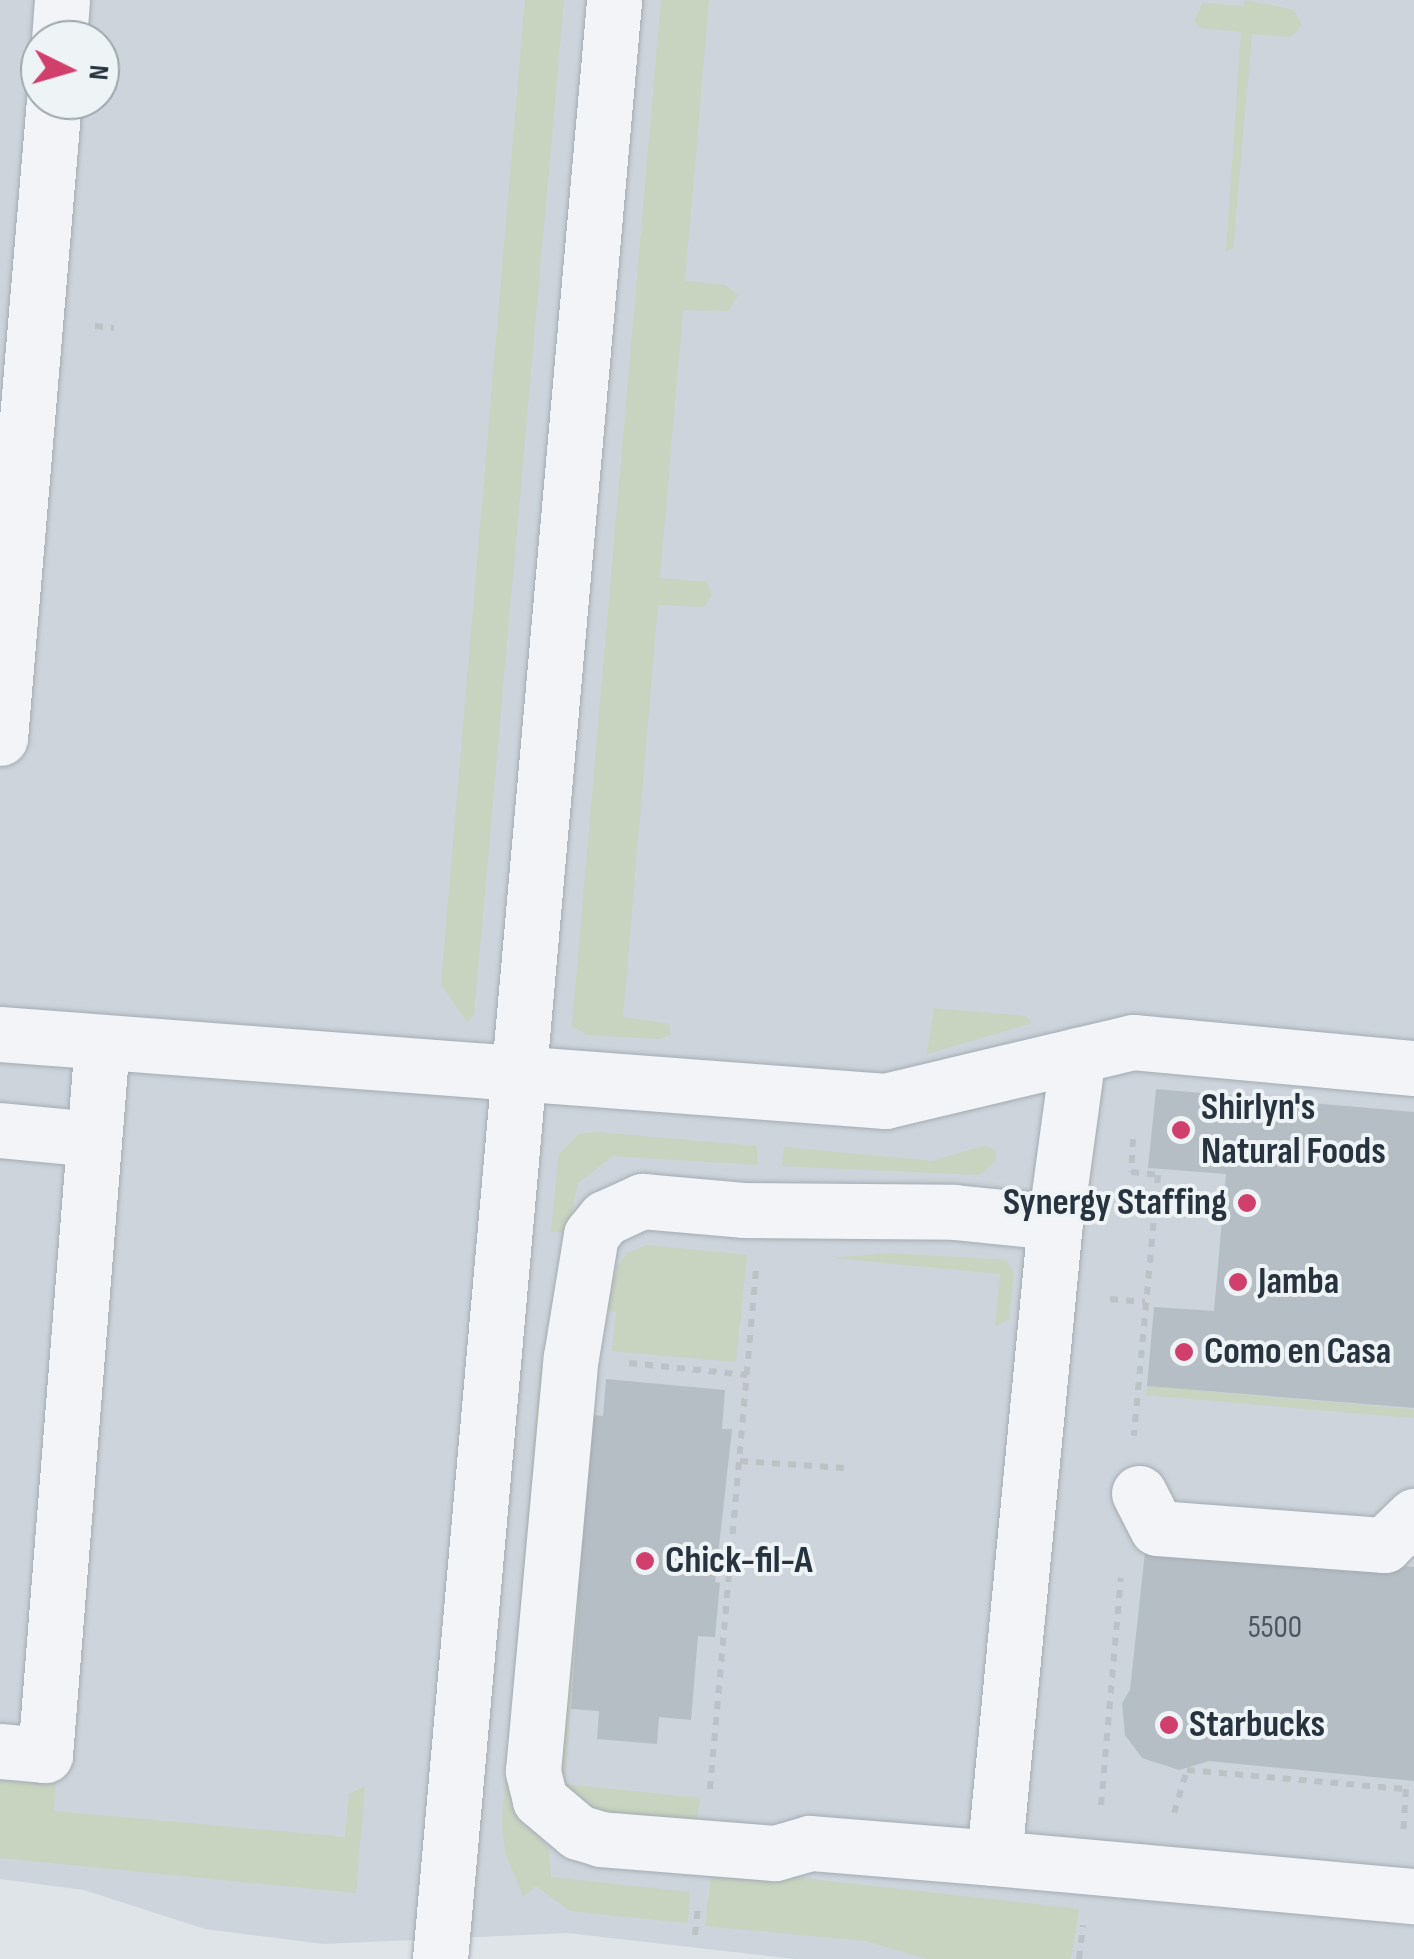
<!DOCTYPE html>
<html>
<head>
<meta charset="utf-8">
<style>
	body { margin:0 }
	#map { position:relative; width:1414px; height:1959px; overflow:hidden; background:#dfe4e9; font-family:"Sofia Sans Condensed",sans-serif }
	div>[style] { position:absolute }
	.built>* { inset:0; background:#cdd4db }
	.green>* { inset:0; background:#c8d3c0; transform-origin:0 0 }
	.building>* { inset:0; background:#b6bec5 }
	.path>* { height:6px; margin-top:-3px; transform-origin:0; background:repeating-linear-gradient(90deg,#bdc2c7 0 8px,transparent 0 16px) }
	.roads { filter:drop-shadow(0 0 2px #a4acb3) drop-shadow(0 0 2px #a4acb3) }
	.minor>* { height:55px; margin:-27.5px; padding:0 27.5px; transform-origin:27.5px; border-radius:27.5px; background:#f2f4f7 }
	.dots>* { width:28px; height:28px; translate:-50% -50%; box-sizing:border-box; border:5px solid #eef3f6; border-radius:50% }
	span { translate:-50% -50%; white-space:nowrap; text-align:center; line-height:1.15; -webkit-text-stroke:8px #eef3f6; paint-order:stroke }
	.number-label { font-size:32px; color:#4b5661 }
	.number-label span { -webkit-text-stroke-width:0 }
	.poi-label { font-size:38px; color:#273440; font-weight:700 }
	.left { translate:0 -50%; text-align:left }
	.right { translate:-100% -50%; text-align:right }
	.north { position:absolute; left:20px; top:20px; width:100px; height:100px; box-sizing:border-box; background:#eef3f6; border:2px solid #9ea7ad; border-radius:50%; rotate:95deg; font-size:28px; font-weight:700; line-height:40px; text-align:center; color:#273440 }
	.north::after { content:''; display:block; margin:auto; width:35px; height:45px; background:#d1406d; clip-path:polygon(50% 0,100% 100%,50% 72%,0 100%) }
</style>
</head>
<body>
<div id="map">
	<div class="built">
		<i style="clip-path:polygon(evenodd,0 0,1414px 0,1414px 1959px,794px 1959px,567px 1933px,324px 1944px,205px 1929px,84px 1890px,0 1879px,0 0,40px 40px,100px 40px,100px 100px,40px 100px,40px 40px)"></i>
	</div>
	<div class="green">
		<i style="clip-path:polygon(525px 0,564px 0,474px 1015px,467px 1022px,441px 984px)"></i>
		<i style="clip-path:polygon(661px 0,709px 0,685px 281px,725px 285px,738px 295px,728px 311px,683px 310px,660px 578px,707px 582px,712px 595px,704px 607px,658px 605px,623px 1017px,669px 1024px,671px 1035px,658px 1039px,587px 1035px,572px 1026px)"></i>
		<i style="clip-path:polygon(1245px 0,1294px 10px,1302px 25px,1291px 37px,1252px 34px,1233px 248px,1226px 252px,1241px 32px,1201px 28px,1194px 21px,1203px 3px,1244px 6px)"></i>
		<i style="clip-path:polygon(934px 1008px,1026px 1016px,1032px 1023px,927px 1054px)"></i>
		<i style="clip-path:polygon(596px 1132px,757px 1146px,757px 1165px,613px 1156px,578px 1183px,568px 1233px,551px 1232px,559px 1154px,579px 1134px)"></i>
		<i style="clip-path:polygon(984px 1146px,995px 1150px,996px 1160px,980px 1175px,782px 1166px,784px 1147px,932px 1161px)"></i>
		<i style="clip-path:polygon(647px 1245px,747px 1255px,736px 1362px,612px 1351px,616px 1312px,604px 1311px,610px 1276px,627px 1253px)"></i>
		<i style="clip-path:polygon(888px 1253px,1006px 1260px,1014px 1273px,1009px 1319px,995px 1327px,1000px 1274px,833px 1258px)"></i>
		<i style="clip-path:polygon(540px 1366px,555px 1367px,522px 1818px,549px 1848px,551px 1877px,690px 1892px,688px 1923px,570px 1911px,536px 1886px,523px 1897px,505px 1851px,502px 1821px)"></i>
		<i style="left:1147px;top:1386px;width:268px;height:9px;rotate:5deg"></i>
		<i style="clip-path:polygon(574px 1593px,579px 1594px,565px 1784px,700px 1798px,696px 1828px,589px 1816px,557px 1777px)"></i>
		<i style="clip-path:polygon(0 1776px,56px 1776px,54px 1811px,345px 1837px,349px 1794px,365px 1786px,356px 1893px,0 1858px)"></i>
		<i style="clip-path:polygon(712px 1868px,1079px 1909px,1071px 1959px,927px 1959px,866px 1941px,705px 1926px)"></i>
	</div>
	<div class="building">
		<i style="clip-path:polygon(1156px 1089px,1414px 1112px,1414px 1408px,1147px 1386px,1154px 1307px,1214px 1311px,1226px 1174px,1148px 1168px)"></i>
		<i style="clip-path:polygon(606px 1379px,725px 1390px,722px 1429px,732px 1429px,715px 1582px,720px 1583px,715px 1637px,698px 1636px,691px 1720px,659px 1717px,657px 1744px,597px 1739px,599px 1711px,571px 1709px,579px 1594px,570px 1593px,591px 1415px,603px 1416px)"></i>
		<i style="clip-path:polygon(1146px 1543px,1414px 1567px,1414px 1781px,1209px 1761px,1179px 1770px,1142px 1758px,1125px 1735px,1122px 1703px,1130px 1690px)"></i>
	</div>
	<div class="path">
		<i style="left:95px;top:326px;width:19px;rotate:6deg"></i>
		<i style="left:1133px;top:1139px;width:33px;rotate:93deg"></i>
		<i style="left:1131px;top:1172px;width:27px;rotate:6deg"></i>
		<i style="left:1158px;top:1175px;width:262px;rotate:95.3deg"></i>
		<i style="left:1110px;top:1299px;width:35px;rotate:5deg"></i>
		<i style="left:629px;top:1363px;width:119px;rotate:5.8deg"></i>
		<i style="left:740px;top:1461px;width:104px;rotate:3.9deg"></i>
		<i style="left:710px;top:1789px;width:522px;rotate:-84.94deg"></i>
		<i style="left:1101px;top:1805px;width:228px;rotate:-85deg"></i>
		<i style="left:1174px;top:1813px;width:45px;rotate:-73.2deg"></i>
		<i style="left:1187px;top:1770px;width:220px;rotate:5deg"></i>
		<i style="left:1406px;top:1789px;width:46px;rotate:93.7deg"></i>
		<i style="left:695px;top:1935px;width:29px;rotate:-84deg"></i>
		<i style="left:1079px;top:1959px;width:34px;rotate:-83deg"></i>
	</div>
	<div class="roads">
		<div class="minor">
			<i style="left:59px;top:40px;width:40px;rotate:-85.7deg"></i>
			<i style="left:0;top:738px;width:640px;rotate:-85.16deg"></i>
			<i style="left:0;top:1034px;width:888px;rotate:4.33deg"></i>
			<i style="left:885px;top:1101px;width:255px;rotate:-13.4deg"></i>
			<i style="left:1133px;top:1042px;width:282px;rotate:5.3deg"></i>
			<i style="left:1078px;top:1055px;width:169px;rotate:97.8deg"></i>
			<i style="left:1055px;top:1222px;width:639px;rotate:95.48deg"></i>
			<i style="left:994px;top:1858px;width:422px;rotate:5.2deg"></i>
			<i style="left:0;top:1130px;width:94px;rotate:5.5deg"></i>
			<i style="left:1139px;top:1493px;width:39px;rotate:63deg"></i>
			<i style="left:1157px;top:1528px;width:228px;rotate:4.3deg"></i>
			<i style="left:1384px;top:1545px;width:42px;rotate:-44deg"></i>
			<i style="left:0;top:1751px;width:45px;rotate:5.1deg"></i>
			<i style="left:45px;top:1755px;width:715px;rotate:-85.43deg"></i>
			<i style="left:994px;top:1858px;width:185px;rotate:-175.3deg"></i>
			<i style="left:810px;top:1843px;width:37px;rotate:164deg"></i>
			<i style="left:774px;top:1853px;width:174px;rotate:-175.4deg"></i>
			<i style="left:601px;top:1839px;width:24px;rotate:-163deg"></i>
			<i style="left:578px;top:1832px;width:50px;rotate:-139.9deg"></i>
			<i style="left:540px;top:1800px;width:30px;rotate:-104deg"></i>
			<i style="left:533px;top:1771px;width:416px;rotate:-84.8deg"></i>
			<i style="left:571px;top:1357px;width:124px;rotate:-80.7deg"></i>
			<i style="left:591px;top:1235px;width:22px;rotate:-51deg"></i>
			<i style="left:605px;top:1218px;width:41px;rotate:-24.7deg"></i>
			<i style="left:642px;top:1201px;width:101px;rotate:5.1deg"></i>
			<i style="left:743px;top:1210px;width:211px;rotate:0.5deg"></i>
			<i style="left:954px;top:1212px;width:101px;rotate:5.7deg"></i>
			<i style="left:440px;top:1959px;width:1967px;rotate:-84.92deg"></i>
		</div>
	</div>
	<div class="dots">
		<i style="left:1181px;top:1130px;background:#d1406d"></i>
		<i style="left:1247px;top:1203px;background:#d1406d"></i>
		<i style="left:1238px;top:1282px;background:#d1406d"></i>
		<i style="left:1184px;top:1352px;background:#d1406d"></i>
		<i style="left:645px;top:1561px;background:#d1406d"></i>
		<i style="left:1169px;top:1725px;background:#d1406d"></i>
	</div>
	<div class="number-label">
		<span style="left:1275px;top:1628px">5500</span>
	</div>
	<div class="poi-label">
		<span class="left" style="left:1201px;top:1130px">Shirlyn's<br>Natural Foods</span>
		<span class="right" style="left:1227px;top:1203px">Synergy Staffing</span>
		<span class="left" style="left:1258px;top:1282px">Jamba</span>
		<span class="left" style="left:1204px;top:1352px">Como en Casa</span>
		<span class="left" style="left:665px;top:1561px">Chick-fil-A</span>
		<span class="left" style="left:1189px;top:1725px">Starbucks</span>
	</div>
	<div class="north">N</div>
</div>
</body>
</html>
